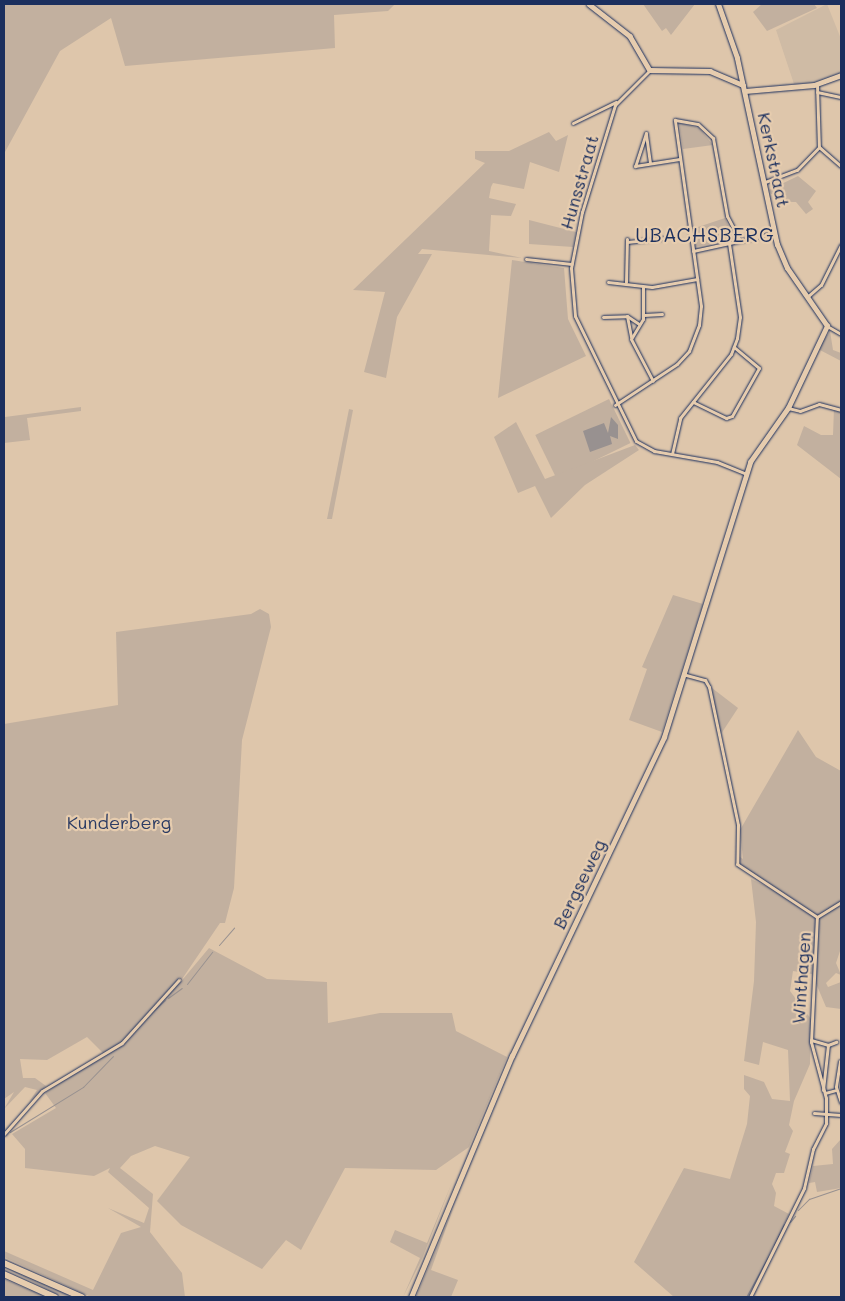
<!DOCTYPE html>
<html>
<head>
<meta charset="utf-8">
<style>
	body { margin:0 }
	#map { position:relative; width:845px; height:1301px; overflow:hidden; background:#dec6ab; font-family:Mali,sans-serif }
	div>[style] { position:absolute }
	.built>* { inset:0; background:#cfbba5 }
	.green>* { inset:0; background:#c2b09f; transform-origin:0 0 }
	.water>* { inset:0; background:#989190 }
	.stream>* { height:1px; margin:-0.5px; padding:0 0.5px; transform-origin:0.5px; border-radius:0.5px; background:#989190 }
	.roads { filter:drop-shadow(0 0 1px #1b2f5e) drop-shadow(0 0 1px #1b2f5e) }
	.street>* { height:3px; margin:-1.5px; padding:0 1.5px; transform-origin:1.5px; border-radius:1.5px; background:#e6ccae }
	.secondary>* { height:4.5px; margin:-2.25px; padding:0 2.25px; transform-origin:2.25px; border-radius:2.25px; background:#e6ccae }
	.highway>* { height:5.5px; margin:-2.75px; padding:0 2.75px; transform-origin:2.75px; border-radius:2.75px; background:#e6ccae }
	span { translate:-50% -50%; white-space:nowrap; text-align:center; line-height:1.15; -webkit-text-stroke:4.5px #e6ccae; paint-order:stroke }
	.street-label { font-size:18px; color:#1b2f5e }
	.park-label { font-size:18px; color:#2c3c64 }
	.quarter-label { font-size:20px; color:#1b2f5e; letter-spacing:1px }
	.frame { position:absolute; inset:0; border:5px solid #1b2f5e; pointer-events:none }
</style>
</head>
<body>
<div id="map">
	<div class="built">
		<i style="clip-path:polygon(827px 4px,841px 39px,841px 73px,814px 83px,794px 84px,776px 30px)"></i>
	</div>
	<div class="green">
		<i style="clip-path:polygon(4px 4px,395px 4px,388px 11px,334px 15px,335px 48px,125px 66px,111px 18px,60px 51px,5px 152px,4px 175px)"></i>
		<i style="clip-path:polygon(643px 4px,695px 4px,671px 35px,666px 28px,662px 31px)"></i>
		<i style="clip-path:polygon(762px 4px,814px 4px,817px 8px,767px 31px,753px 12px)"></i>
		<i style="clip-path:polygon(679px 123px,699px 128px,713px 145px,683px 149px)"></i>
		<i style="clip-path:polygon(549px 132px,556px 141px,568px 135px,559px 172px,530px 162px,524px 189px,493px 183px,491px 187px,489px 198px,516px 204px,511px 216px,491px 215px,489px 251px,522px 258px,422px 249px,418px 254px,432px 254px,397px 317px,386px 378px,364px 372px,385px 292px,353px 290px,485px 163px,475px 159px,475px 151px,509px 151px)"></i>
		<i style="clip-path:polygon(798px 176px,816px 191px,808px 202px,813px 209px,806px 214px,796px 202px,787px 202px,783px 192px,771px 194px,769px 190px)"></i>
		<i style="clip-path:polygon(725px 218px,734px 239px,695px 247px,692px 229px)"></i>
		<i style="clip-path:polygon(529px 220px,576px 232px,573px 247px,529px 244px)"></i>
		<i style="clip-path:polygon(512px 260px,564px 268px,568px 319px,586px 356px,498px 398px)"></i>
		<i style="clip-path:polygon(830px 331px,833px 350px,841px 353px,841px 361px,818px 349px)"></i>
		<i style="left:609px;top:399px;width:49px;height:82px;rotate:64deg"></i>
		<i style="clip-path:polygon(81px 407px,81px 411px,27px 418px,30px 440px,4px 443px,5px 417px)"></i>
		<i style="clip-path:polygon(834px 408px,841px 410px,841px 479px,797px 445px,804px 426px,821px 435px,833px 435px)"></i>
		<i style="clip-path:polygon(349px 409px,353px 410px,332px 519px,327px 519px)"></i>
		<i style="clip-path:polygon(516px 422px,545px 479px,635px 445px,639px 450px,585px 485px,551px 518px,535px 486px,518px 493px,494px 437px)"></i>
		<i style="clip-path:polygon(673px 595px,703px 604px,662px 732px,629px 720px,647px 669px,642px 667px)"></i>
		<i style="clip-path:polygon(260px 609px,269px 614px,271px 627px,242px 740px,234px 888px,225px 923px,220px 923px,178px 985px,209px 948px,267px 979px,327px 982px,328px 1023px,380px 1013px,452px 1013px,456px 1031px,507px 1057px,469px 1147px,436px 1170px,345px 1168px,301px 1250px,286px 1240px,262px 1269px,181px 1225px,157px 1201px,190px 1157px,155px 1146px,131px 1156px,120px 1168px,153px 1194px,150px 1232px,182px 1273px,185px 1297px,91px 1297px,4px 1257px,4px 1251px,93px 1290px,121px 1233px,141px 1227px,108px 1208px,144px 1223px,149px 1208px,108px 1172px,110px 1168px,94px 1176px,25px 1168px,25px 1149px,12px 1134px,56px 1108px,45px 1093px,103px 1053px,87px 1037px,47px 1060px,20px 1059px,23px 1078px,35px 1078px,46px 1086px,29px 1102px,37px 1090px,25px 1087px,4px 1109px,14px 1092px,4px 1099px,4px 724px,118px 705px,116px 632px,251px 614px)"></i>
		<i style="clip-path:polygon(712px 688px,738px 708px,719px 737px,714px 707px)"></i>
		<i style="clip-path:polygon(798px 730px,816px 757px,841px 771px,841px 948px,836px 963px,841px 975px,836px 973px,826px 983px,828px 987px,841px 982px,841px 1009px,826px 1007px,812px 974px,793px 971px,790px 991px,811px 1019px,810px 1064px,794px 1101px,789px 1125px,793px 1131px,785px 1152px,790px 1154px,784px 1173px,776px 1173px,772px 1184px,776px 1193px,774px 1206px,789px 1214px,749px 1297px,674px 1297px,634px 1262px,684px 1168px,730px 1179px,747px 1124px,750px 1096px,744px 1089px,744px 1075px,764px 1082px,772px 1099px,790px 1101px,788px 1050px,763px 1042px,759px 1065px,744px 1061px,754px 981px,756px 922px,751px 879px,778px 892px,737px 864px,737px 855px,743px 859px,740px 830px)"></i>
		<i style="clip-path:polygon(841px 1139px,841px 1188px,817px 1192px,815px 1182px,809px 1183px,813px 1166px,833px 1164px,832px 1149px)"></i>
		<i style="clip-path:polygon(453px 1180px,422px 1259px,403px 1297px,420px 1258px,390px 1242px,395px 1230px,427px 1243px)"></i>
		<i style="clip-path:polygon(454px 1206px,431px 1270px,458px 1280px,451px 1297px,416px 1297px)"></i>
		<i style="clip-path:polygon(4px 1267px,40px 1282px,74px 1297px,62px 1297px)"></i>
		<i style="clip-path:polygon(4px 1279px,22px 1287px,47px 1297px,4px 1297px)"></i>
	</div>
	<div class="water">
		<i style="clip-path:polygon(611px 417px,618px 425px,618px 439px,610px 436px,612px 444px,590px 452px,583px 431px,604px 423px,608px 433px)"></i>
	</div>
	<div class="stream">
		<i style="left:219px;top:945px;width:23px;rotate:-49deg"></i>
		<i style="left:187px;top:984px;width:41px;rotate:-52deg"></i>
		<i style="left:168px;top:998px;width:17px;rotate:-36deg"></i>
		<i style="left:151px;top:1013px;width:19px;rotate:-43deg"></i>
		<i style="left:10px;top:1132px;width:86px;rotate:-31.7deg"></i>
		<i style="left:83px;top:1087px;width:43px;rotate:-45.9deg"></i>
		<i style="left:798px;top:1210px;width:16px;rotate:-45deg"></i>
		<i style="left:809px;top:1199px;width:34px;rotate:-19deg"></i>
		<i style="left:790px;top:1222px;width:8px;rotate:-50deg"></i>
		<i style="left:774px;top:1245px;width:23px;rotate:-65deg"></i>
		<i style="left:746px;top:1297px;width:46px;rotate:-61.2deg"></i>
	</div>
	<div class="roads">
		<div class="street">
			<i style="left:650px;top:70px;width:49px;rotate:135deg"></i>
			<i style="left:615px;top:105px;width:112px;rotate:107.1deg"></i>
			<i style="left:582px;top:212px;width:57px;rotate:101.1deg"></i>
			<i style="left:571px;top:268px;width:48px;rotate:85.2deg"></i>
			<i style="left:575px;top:316px;width:139px;rotate:64deg"></i>
			<i style="left:636px;top:441px;width:21px;rotate:29deg"></i>
			<i style="left:654px;top:451px;width:64px;rotate:9.9deg"></i>
			<i style="left:717px;top:462px;width:31px;rotate:22deg"></i>
			<i style="left:817px;top:85px;width:62px;rotate:88.2deg"></i>
			<i style="left:817px;top:92px;width:25px;rotate:12deg"></i>
			<i style="left:573px;top:123px;width:48px;rotate:-26deg"></i>
			<i style="left:819px;top:147px;width:29px;rotate:41deg"></i>
			<i style="left:650px;top:163px;width:30px;rotate:-98deg"></i>
			<i style="left:646px;top:133px;width:35px;rotate:108deg"></i>
			<i style="left:635px;top:166px;width:45px;rotate:-9deg"></i>
			<i style="left:765px;top:182px;width:34px;rotate:-21deg"></i>
			<i style="left:797px;top:170px;width:32px;rotate:-46deg"></i>
			<i style="left:627px;top:242px;width:37px;rotate:-6deg"></i>
			<i style="left:693px;top:251px;width:84px;rotate:-12.4deg"></i>
			<i style="left:526px;top:259px;width:46px;rotate:6.2deg"></i>
			<i style="left:608px;top:282px;width:44px;rotate:6.5deg"></i>
			<i style="left:652px;top:287px;width:46px;rotate:-10.1deg"></i>
			<i style="left:626px;top:282px;width:43px;rotate:-88.7deg"></i>
			<i style="left:643px;top:287px;width:32px;rotate:90deg"></i>
			<i style="left:643px;top:319px;width:23px;rotate:121deg"></i>
			<i style="left:631px;top:339px;width:47px;rotate:62.4deg"></i>
			<i style="left:807px;top:297px;width:18px;rotate:-41deg"></i>
			<i style="left:821px;top:285px;width:45px;rotate:-63.4deg"></i>
			<i style="left:644px;top:315px;width:18px;rotate:-3deg"></i>
			<i style="left:627px;top:316px;width:21px;rotate:79deg"></i>
			<i style="left:603px;top:317px;width:24px;rotate:-2deg"></i>
			<i style="left:627px;top:316px;width:14px;rotate:34deg"></i>
			<i style="left:827px;top:326px;width:16px;rotate:30deg"></i>
			<i style="left:693px;top:402px;width:37px;rotate:26deg"></i>
			<i style="left:726px;top:418px;width:6px;rotate:-18deg"></i>
			<i style="left:732px;top:416px;width:55px;rotate:-60.6deg"></i>
			<i style="left:759px;top:368px;width:33px;rotate:-140deg"></i>
			<i style="left:615px;top:405px;width:74px;rotate:-33.5deg"></i>
			<i style="left:677px;top:364px;width:18px;rotate:-47deg"></i>
			<i style="left:689px;top:351px;width:28px;rotate:-69deg"></i>
			<i style="left:699px;top:325px;width:19px;rotate:-84deg"></i>
			<i style="left:701px;top:306px;width:188px;rotate:-98deg"></i>
			<i style="left:675px;top:120px;width:23px;rotate:10deg"></i>
			<i style="left:698px;top:124px;width:21px;rotate:43deg"></i>
			<i style="left:713px;top:138px;width:79px;rotate:79.8deg"></i>
			<i style="left:727px;top:216px;width:27px;rotate:62deg"></i>
			<i style="left:788px;top:408px;width:12px;rotate:14deg"></i>
			<i style="left:800px;top:411px;width:20px;rotate:-20deg"></i>
			<i style="left:819px;top:404px;width:23px;rotate:15deg"></i>
			<i style="left:672px;top:454px;width:37px;rotate:-77deg"></i>
			<i style="left:680px;top:418px;width:82px;rotate:-51.4deg"></i>
			<i style="left:731px;top:354px;width:17px;rotate:-69deg"></i>
			<i style="left:737px;top:338px;width:21px;rotate:-82deg"></i>
			<i style="left:740px;top:317px;width:75px;rotate:-98.5deg"></i>
			<i style="left:686px;top:675px;width:20px;rotate:15deg"></i>
			<i style="left:705px;top:680px;width:8px;rotate:60deg"></i>
			<i style="left:709px;top:687px;width:141px;rotate:78.1deg"></i>
			<i style="left:738px;top:825px;width:39px;rotate:91deg"></i>
			<i style="left:737px;top:864px;width:96px;rotate:33.5deg"></i>
			<i style="left:817px;top:917px;width:28px;rotate:-32deg"></i>
			<i style="left:811px;top:1040px;width:18px;rotate:16deg"></i>
			<i style="left:828px;top:1045px;width:9px;rotate:-21deg"></i>
			<i style="left:840px;top:1061px;width:26px;rotate:99deg"></i>
			<i style="left:836px;top:1087px;width:16px;rotate:72deg"></i>
			<i style="left:823px;top:1090px;width:45px;rotate:-83.7deg"></i>
			<i style="left:825px;top:1093px;width:11px;rotate:-15deg"></i>
			<i style="left:814px;top:1113px;width:27px;rotate:4deg"></i>
			<i style="left:4px;top:1134px;width:57px;rotate:-48.5deg"></i>
			<i style="left:42px;top:1091px;width:93px;rotate:-31deg"></i>
			<i style="left:122px;top:1043px;width:85px;rotate:-47.9deg"></i>
			<i style="left:750px;top:1297px;width:122px;rotate:-63.6deg"></i>
			<i style="left:804px;top:1188px;width:40px;rotate:-77deg"></i>
			<i style="left:813px;top:1149px;width:29px;rotate:-63deg"></i>
			<i style="left:826px;top:1123px;width:25px;rotate:-90deg"></i>
			<i style="left:826px;top:1098px;width:58px;rotate:-105deg"></i>
			<i style="left:811px;top:1042px;width:125px;rotate:-87.3deg"></i>
		</div>
		<div class="secondary">
			<i style="left:589px;top:4px;width:52px;rotate:38deg"></i>
			<i style="left:630px;top:36px;width:39px;rotate:60deg"></i>
			<i style="left:650px;top:70px;width:60px;rotate:1deg"></i>
			<i style="left:710px;top:71px;width:36px;rotate:23deg"></i>
			<i style="left:745px;top:91px;width:69px;rotate:-5deg"></i>
			<i style="left:814px;top:85px;width:29px;rotate:-20deg"></i>
			<i style="left:411px;top:1297px;width:261px;rotate:-67.3deg"></i>
			<i style="left:512px;top:1056px;width:353px;rotate:-64.5deg"></i>
			<i style="left:664px;top:737px;width:288px;rotate:-72.6deg"></i>
			<i style="left:750px;top:462px;width:66px;rotate:-54.9deg"></i>
			<i style="left:788px;top:408px;width:91px;rotate:-64.6deg"></i>
			<i style="left:827px;top:326px;width:70px;rotate:-124.6deg"></i>
			<i style="left:787px;top:268px;width:25px;rotate:-113deg"></i>
			<i style="left:777px;top:245px;width:191px;rotate:-102.1deg"></i>
			<i style="left:737px;top:58px;width:57px;rotate:-109.4deg"></i>
		</div>
		<div class="highway">
			<i style="left:4px;top:1263px;width:85px;rotate:23.6deg"></i>
			<i style="left:4px;top:1274px;width:56px;rotate:24.3deg"></i>
		</div>
	</div>
	<div class="street-label">
		<span style="left:774px;top:160px;rotate:78deg">Kerkstraat</span>
		<span style="left:579px;top:182px;rotate:-74deg">Hunsstraat</span>
		<span style="left:579px;top:884px;rotate:-64deg">Bergseweg</span>
		<span style="left:801px;top:978px;rotate:-86deg">Winthagen</span>
	</div>
	<div class="park-label">
		<span style="left:119px;top:822px">Kunderberg</span>
	</div>
	<div class="quarter-label">
		<span style="left:705px;top:234px">UBACHSBERG</span>
	</div>
	<div class="frame"></div>
</div>
</body>
</html>
